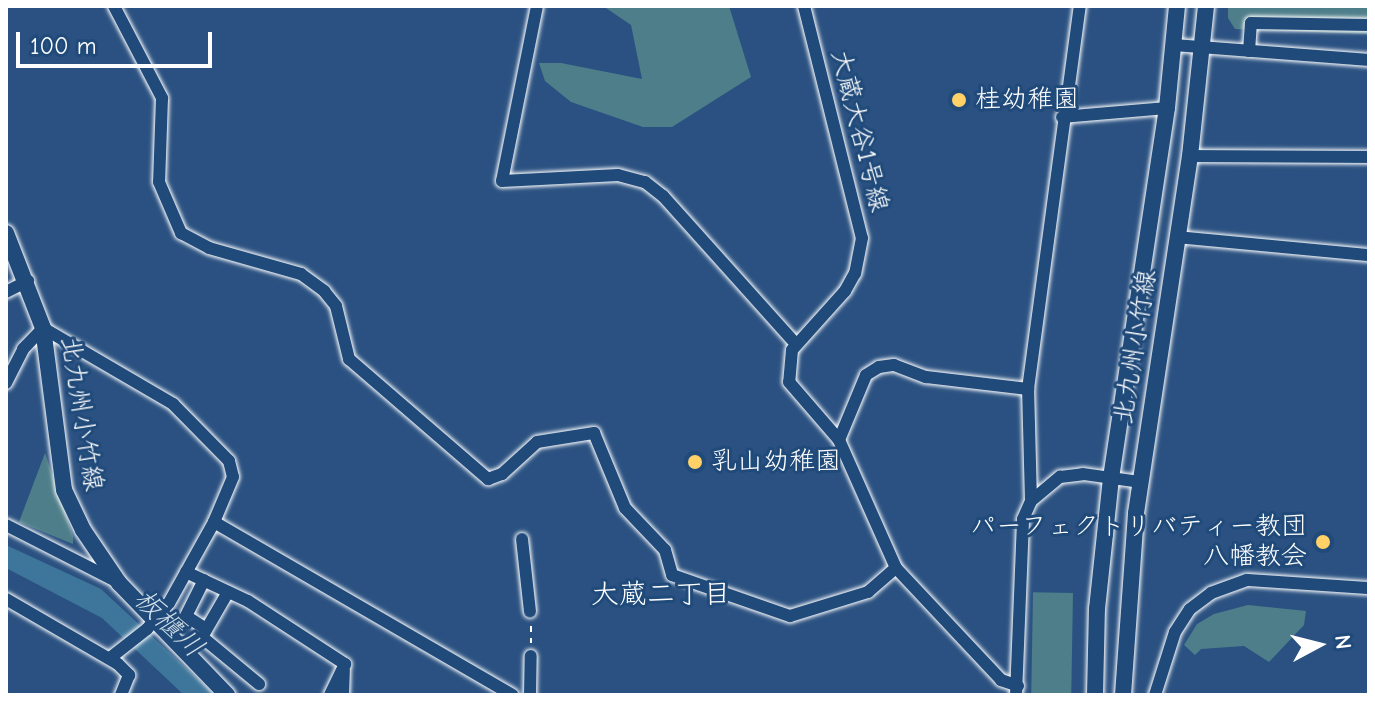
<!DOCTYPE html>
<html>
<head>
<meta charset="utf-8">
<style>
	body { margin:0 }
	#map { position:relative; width:1375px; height:701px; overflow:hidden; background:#2a5181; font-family:"Comic Neue","Klee One",sans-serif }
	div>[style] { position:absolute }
	.green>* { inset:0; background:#4e7e8a; transform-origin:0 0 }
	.water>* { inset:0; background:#3e769b }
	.path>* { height:2px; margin-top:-1px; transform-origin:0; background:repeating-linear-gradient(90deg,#fff 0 6px,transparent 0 12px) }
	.roads { filter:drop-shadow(0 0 2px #fff) drop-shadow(0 0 2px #fff) }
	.minor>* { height:12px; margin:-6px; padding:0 6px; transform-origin:6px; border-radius:6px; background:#1f4a7a }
	.major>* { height:16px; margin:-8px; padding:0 8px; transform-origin:8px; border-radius:8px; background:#1f4a7a }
	.dots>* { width:22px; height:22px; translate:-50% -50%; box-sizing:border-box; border:4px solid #1f4a7a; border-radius:50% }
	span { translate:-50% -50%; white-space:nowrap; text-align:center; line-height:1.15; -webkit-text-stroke:6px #1f4a7a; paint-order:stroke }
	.poi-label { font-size:26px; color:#fff }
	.left { translate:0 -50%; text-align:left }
	.right { translate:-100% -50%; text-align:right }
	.street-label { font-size:26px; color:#fff }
	.neighbourhood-label { font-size:28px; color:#fff }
	.water-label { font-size:28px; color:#cfdde6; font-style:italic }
	.frame { position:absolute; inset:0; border:8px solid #fff; pointer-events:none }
	.north { position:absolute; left:1279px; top:605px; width:80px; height:80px; -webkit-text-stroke:6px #1f4a7a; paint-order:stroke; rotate:83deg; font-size:22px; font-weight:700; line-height:32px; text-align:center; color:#fff }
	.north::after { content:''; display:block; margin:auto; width:28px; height:36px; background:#fff; clip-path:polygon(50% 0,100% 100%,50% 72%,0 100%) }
	.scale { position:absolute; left:16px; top:32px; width:196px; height:36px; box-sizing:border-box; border:4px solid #fff; border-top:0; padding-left:10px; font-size:24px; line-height:28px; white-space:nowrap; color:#fff; -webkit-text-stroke:6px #1f4a7a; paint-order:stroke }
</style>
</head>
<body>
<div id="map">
	<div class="green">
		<i style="clip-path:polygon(603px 6px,729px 6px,751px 77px,672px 127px,643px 127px,571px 102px,545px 81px,539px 63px,561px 63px,642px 79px,631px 25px)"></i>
		<i style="clip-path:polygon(1228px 6px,1369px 6px,1369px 34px,1235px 29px,1228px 18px)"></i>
		<i style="clip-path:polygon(45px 453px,73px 536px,73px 544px,19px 522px)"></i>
		<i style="left:1073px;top:593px;width:102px;height:40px;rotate:91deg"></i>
		<i style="clip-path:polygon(1248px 605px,1306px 611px,1304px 625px,1269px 662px,1244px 646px,1201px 649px,1195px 655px,1184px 645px,1197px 624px,1214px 614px)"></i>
	</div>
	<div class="water">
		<i style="clip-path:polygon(6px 545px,101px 589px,215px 695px,184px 695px,102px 618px,6px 568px)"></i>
	</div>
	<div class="path">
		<i style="left:531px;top:626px;width:17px;rotate:90deg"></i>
	</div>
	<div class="roads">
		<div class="minor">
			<i style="left:114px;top:6px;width:104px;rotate:62.4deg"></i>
			<i style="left:162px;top:98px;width:84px;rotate:92deg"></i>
			<i style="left:159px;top:182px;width:56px;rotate:66.7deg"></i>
			<i style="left:181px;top:233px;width:32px;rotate:28deg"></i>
			<i style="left:209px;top:248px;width:96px;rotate:15.8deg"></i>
			<i style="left:301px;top:274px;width:29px;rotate:36deg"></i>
			<i style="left:324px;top:291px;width:19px;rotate:51deg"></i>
			<i style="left:336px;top:306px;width:55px;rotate:76.2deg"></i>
			<i style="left:349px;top:359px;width:184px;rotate:40.8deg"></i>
			<i style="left:488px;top:479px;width:15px;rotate:-20deg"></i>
			<i style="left:502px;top:474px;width:47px;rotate:-42.4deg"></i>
			<i style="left:537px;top:442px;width:58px;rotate:-9deg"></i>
			<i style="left:594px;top:433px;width:81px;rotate:67.5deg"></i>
			<i style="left:625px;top:508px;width:58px;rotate:46.4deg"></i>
			<i style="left:665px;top:550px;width:26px;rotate:74deg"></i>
			<i style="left:672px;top:575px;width:125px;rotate:19.2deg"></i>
			<i style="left:790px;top:616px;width:82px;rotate:-17.1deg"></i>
			<i style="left:868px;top:592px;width:37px;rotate:-41deg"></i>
			<i style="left:537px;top:6px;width:178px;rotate:101.3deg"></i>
			<i style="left:502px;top:181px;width:116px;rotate:-3deg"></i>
			<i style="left:618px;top:175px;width:28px;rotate:15deg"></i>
			<i style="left:645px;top:182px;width:23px;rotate:38deg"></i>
			<i style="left:663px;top:196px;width:199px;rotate:48.1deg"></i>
			<i style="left:804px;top:6px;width:239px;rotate:76deg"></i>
			<i style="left:862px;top:238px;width:36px;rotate:101deg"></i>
			<i style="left:855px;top:273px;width:21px;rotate:119deg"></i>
			<i style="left:845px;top:291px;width:79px;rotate:131.9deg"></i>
			<i style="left:792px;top:350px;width:32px;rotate:95deg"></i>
			<i style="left:789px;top:382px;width:77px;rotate:49.2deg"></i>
			<i style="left:839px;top:440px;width:140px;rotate:66deg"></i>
			<i style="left:896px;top:568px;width:154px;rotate:46.8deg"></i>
			<i style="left:1001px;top:680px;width:18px;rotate:19deg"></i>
			<i style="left:1174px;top:45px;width:196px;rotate:4.4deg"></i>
			<i style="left:1249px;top:51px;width:28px;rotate:-86deg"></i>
			<i style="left:1251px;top:23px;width:118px;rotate:1deg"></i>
			<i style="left:1062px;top:117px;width:105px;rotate:-4.9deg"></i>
			<i style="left:1190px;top:156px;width:179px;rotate:0.3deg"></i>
			<i style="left:1177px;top:237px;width:193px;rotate:5.4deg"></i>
			<i style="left:6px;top:292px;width:25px;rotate:-27deg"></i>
			<i style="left:6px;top:383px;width:38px;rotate:-63deg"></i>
			<i style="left:23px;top:349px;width:29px;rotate:-46deg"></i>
			<i style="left:43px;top:328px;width:151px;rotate:30.3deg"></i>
			<i style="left:173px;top:404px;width:80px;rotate:45.5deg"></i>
			<i style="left:229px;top:461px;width:16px;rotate:76deg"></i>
			<i style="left:233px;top:477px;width:49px;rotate:112.9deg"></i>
			<i style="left:839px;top:440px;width:70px;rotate:-67.4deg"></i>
			<i style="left:866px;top:375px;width:15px;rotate:-32deg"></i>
			<i style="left:879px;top:367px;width:15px;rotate:-8deg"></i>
			<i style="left:894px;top:365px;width:34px;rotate:21deg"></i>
			<i style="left:926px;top:377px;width:103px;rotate:6.7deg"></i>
			<i style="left:1031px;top:501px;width:112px;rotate:-91.5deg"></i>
			<i style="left:1028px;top:389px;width:387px;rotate:-82.3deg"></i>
			<i style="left:6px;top:525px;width:123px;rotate:27deg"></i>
			<i style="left:522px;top:539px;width:73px;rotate:83.7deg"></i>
			<i style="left:186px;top:572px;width:68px;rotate:25.1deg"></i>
			<i style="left:248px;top:601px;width:116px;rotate:33deg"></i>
			<i style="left:345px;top:664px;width:34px;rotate:116deg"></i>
			<i style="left:204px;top:580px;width:40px;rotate:116.6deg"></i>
			<i style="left:186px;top:616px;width:24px;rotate:33deg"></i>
			<i style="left:228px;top:592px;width:52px;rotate:120deg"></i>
			<i style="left:202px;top:637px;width:74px;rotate:39.5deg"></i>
			<i style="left:6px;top:599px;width:129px;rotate:30.1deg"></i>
			<i style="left:118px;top:664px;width:16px;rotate:45deg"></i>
			<i style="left:129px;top:675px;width:22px;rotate:112deg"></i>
			<i style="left:110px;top:658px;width:47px;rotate:-38.1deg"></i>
			<i style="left:147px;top:629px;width:34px;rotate:-50deg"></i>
			<i style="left:169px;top:603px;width:93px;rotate:-60.9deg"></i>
			<i style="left:214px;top:522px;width:345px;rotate:30.1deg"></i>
			<i style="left:343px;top:695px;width:25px;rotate:-88deg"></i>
			<i style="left:530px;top:695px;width:39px;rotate:-89deg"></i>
			<i style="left:1016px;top:695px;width:176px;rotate:-87.7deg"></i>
			<i style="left:1023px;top:519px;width:20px;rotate:-66deg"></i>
			<i style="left:1031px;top:501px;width:38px;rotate:-40deg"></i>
			<i style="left:1060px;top:477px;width:23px;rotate:-7deg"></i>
			<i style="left:1083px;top:474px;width:58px;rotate:8deg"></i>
			<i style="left:1155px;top:695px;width:66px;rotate:-72.4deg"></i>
			<i style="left:1175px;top:632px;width:27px;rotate:-57deg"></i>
			<i style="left:1190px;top:609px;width:26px;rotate:-37deg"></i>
			<i style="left:1211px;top:593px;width:38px;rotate:-20deg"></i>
			<i style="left:1247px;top:580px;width:122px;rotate:3.8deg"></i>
		</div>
		<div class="major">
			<i style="left:6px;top:233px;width:102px;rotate:68.7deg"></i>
			<i style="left:43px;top:328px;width:163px;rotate:82.6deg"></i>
			<i style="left:64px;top:490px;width:44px;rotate:64.6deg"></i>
			<i style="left:83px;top:530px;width:64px;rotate:55.8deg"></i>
			<i style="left:119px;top:583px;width:156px;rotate:46deg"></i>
			<i style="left:1095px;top:695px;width:86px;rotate:-88.7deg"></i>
			<i style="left:1097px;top:609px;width:132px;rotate:-83.9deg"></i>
			<i style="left:1111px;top:478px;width:374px;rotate:-81.4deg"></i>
			<i style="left:1167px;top:108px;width:102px;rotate:-84.4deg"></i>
			<i style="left:1123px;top:695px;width:182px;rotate:-85.9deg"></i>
			<i style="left:1136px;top:513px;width:361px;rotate:-81.4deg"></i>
			<i style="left:1190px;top:156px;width:151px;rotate:-83.9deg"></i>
		</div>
	</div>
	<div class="dots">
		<i style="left:959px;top:100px;background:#ffd166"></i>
		<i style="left:695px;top:462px;background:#ffd166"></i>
		<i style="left:1323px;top:542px;background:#ffd166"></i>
	</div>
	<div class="poi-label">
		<span class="left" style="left:975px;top:100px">桂幼稚園</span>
		<span class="left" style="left:711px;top:462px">乳山幼稚園</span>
		<span class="right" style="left:1307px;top:542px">パーフェクトリバティー教団<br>八幡教会</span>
	</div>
	<div class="street-label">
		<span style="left:859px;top:131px;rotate:76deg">大蔵大谷1号線</span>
		<span style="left:1136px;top:347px;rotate:-81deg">北九州小竹線</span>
		<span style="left:81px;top:414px;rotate:81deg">北九州小竹線</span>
	</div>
	<div class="neighbourhood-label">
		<span style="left:661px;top:594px">大蔵二丁目</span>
	</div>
	<div class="water-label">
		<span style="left:169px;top:623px;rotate:44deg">板櫃川</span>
	</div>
	<div class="frame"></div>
	<div class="north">N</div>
	<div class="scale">100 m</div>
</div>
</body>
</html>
